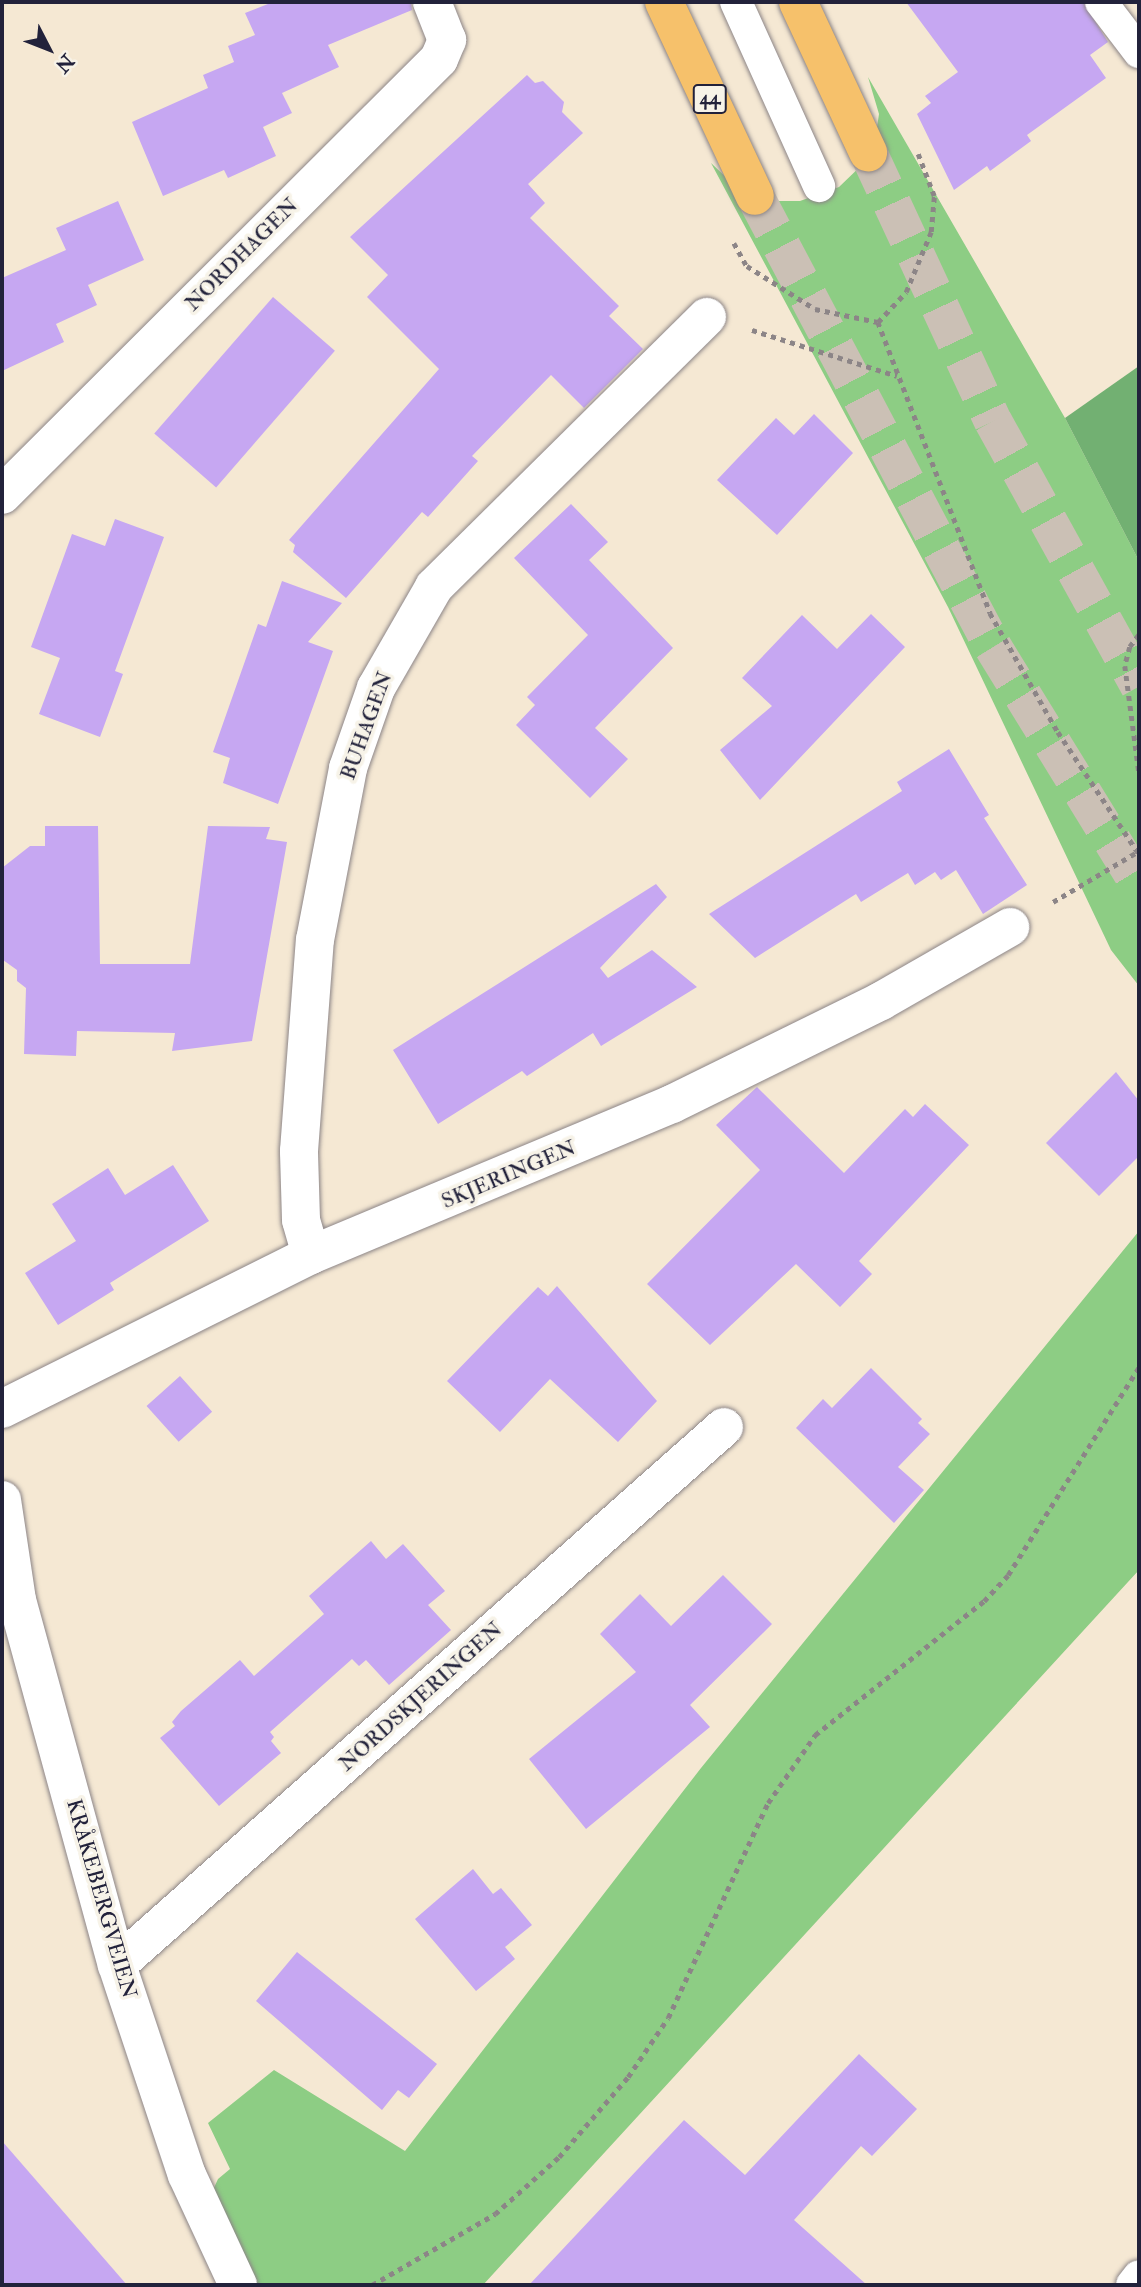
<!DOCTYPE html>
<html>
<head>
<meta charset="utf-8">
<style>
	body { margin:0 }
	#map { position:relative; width:1141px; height:2287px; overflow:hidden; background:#f5e8d3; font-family:"IM FELL Double Pica",serif }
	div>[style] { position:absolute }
	.green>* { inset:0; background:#8dcd84 }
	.forest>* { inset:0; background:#72b072 }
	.building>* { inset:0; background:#c6a7f2; transform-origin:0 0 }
	.primary-tunnel>* { height:38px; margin-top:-19px; transform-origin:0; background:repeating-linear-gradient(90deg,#cbc0b5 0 38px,transparent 0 57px) }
	.path>* { height:4.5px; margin-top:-2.25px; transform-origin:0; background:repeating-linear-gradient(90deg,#8c8587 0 5px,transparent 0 10px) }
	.roads { filter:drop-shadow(0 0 2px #8c8587) drop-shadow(0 0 2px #8c8587) }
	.service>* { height:32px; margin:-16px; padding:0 16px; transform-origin:16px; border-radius:16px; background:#fff }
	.minor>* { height:38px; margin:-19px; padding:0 19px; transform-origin:19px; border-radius:19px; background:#fff }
	.primary>* { height:38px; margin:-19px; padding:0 19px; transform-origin:19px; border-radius:19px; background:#f6c16b }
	span { translate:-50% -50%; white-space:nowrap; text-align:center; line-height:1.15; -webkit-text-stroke:7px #f7f3e8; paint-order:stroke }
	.shield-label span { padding:2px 5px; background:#f7f3e8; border:2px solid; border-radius:5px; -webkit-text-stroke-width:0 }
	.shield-label { font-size:19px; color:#22223b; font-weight:700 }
	.street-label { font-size:21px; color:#22223b }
	.frame { position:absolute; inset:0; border:4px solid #22223b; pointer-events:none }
	.north { position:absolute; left:14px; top:14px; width:70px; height:70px; -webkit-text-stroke:5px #f7f3e8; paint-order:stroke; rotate:132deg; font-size:19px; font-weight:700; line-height:28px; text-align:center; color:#22223b }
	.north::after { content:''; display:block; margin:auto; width:24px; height:32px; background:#22223b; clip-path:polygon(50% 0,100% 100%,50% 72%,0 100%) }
</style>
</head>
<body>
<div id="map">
	<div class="green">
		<i style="clip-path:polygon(868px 77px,1065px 418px,1139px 561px,1139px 986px,1111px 950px,948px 607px,711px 163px,732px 183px,775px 201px,800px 201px,839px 187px,866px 161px,876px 134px,879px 114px)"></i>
		<i style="clip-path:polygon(1139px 1231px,1139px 1570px,483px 2285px,252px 2285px,212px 2192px,218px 2179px,230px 2169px,208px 2123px,274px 2070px,405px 2151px,701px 1768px)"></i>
	</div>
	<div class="forest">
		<i style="clip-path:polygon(1139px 366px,1139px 561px,1065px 418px)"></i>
	</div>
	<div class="building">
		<i style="clip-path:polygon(273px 2px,411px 2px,412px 10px,328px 45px,339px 67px,282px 93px,292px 113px,263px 127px,276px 156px,228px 178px,224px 170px,163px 196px,132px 122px,208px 88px,203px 75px,234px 62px,228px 46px,255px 35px,245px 13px)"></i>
		<i style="clip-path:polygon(906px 2px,1083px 2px,1108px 42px,1090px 55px,1106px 78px,1027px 135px,1031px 141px,990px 171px,987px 166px,954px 190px,917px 114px,931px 103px,925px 96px,958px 72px)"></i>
		<i style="clip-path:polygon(527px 75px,535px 83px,543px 81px,564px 102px,562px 112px,583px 133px,528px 184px,545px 203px,530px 218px,619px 306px,609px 316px,643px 349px,584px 408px,551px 375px,472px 456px,478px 461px,428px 517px,422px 512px,346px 598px,293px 552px,295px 545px,289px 540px,439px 369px,367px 297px,388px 275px,350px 237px)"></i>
		<i style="clip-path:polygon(118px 201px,144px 260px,88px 285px,97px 305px,56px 324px,64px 342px,2px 371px,2px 278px,66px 250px,56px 228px)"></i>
		<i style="left:273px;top:297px;width:82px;height:181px;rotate:41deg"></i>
		<i style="clip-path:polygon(814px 414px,853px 453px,777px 535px,717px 480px,776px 418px,794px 435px)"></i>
		<i style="clip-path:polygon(571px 504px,608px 542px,589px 560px,673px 648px,595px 728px,628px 759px,590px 798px,516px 725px,535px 705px,527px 697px,588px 635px,514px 558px)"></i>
		<i style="clip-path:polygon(115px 519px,164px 537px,115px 671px,123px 674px,100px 737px,39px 714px,60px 658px,31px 647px,72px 534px,105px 546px)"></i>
		<i style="clip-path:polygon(282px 581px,342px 603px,308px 642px,333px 651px,278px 804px,223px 783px,230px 758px,213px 752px,258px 624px,266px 627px)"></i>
		<i style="clip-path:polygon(871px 614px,905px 647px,760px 800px,720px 750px,772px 706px,742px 678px,802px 615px,837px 649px)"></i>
		<i style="clip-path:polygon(949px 749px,989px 815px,984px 818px,1027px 885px,983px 914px,956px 870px,941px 880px,935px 872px,915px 885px,908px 873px,861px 902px,856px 894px,755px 958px,709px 914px,902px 791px,897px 782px)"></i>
		<i style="clip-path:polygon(45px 826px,98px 826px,100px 964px,190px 964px,208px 826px,270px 827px,266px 839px,287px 842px,252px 1041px,172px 1051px,175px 1033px,77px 1031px,76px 1056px,24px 1054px,26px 988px,17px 981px,17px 970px,3px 960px,2px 868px,30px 846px,45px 846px)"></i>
		<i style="clip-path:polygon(656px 884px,667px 897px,600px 968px,608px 978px,652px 950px,697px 987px,601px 1046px,593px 1033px,527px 1076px,522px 1071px,438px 1124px,393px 1050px)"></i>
		<i style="clip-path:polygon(1116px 1072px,1139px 1101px,1139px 1156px,1099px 1196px,1046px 1143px)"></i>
		<i style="clip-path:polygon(757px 1087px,844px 1173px,905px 1109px,913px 1117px,925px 1104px,969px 1145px,859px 1261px,872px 1274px,840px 1307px,796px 1264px,710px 1345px,647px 1284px,760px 1170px,716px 1125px)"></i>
		<i style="clip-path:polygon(173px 1165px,209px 1221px,110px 1283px,114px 1290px,58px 1325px,25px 1273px,76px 1241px,52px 1204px,108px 1168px,125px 1195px)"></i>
		<i style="clip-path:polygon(557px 1286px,657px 1401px,618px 1442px,550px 1379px,500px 1432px,447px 1381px,538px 1287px,548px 1296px)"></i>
		<i style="clip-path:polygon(871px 1368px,922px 1419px,918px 1423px,930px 1434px,898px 1467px,924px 1490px,894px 1523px,796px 1428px,823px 1399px,832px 1408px)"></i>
		<i style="left:180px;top:1376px;width:48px;height:45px;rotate:48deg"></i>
		<i style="clip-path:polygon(371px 1541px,386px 1559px,403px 1544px,445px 1591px,428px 1605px,451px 1630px,389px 1685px,366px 1660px,359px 1666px,352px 1659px,270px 1732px,274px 1737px,271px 1741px,281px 1753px,219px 1806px,160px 1738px,175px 1726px,172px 1722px,181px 1711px,240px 1660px,254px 1676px,324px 1614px,309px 1596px)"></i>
		<i style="clip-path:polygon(723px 1575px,772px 1624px,690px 1705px,710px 1727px,586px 1829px,529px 1759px,636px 1672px,600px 1634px,640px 1594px,671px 1626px)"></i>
		<i style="clip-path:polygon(473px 1869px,493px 1894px,501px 1888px,532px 1925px,505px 1947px,515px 1959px,476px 1991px,415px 1919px)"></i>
		<i style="clip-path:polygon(297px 1952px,437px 2064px,409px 2098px,398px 2090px,382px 2110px,256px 2001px)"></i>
		<i style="clip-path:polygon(859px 2054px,917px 2109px,872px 2156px,861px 2146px,794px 2220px,867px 2285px,529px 2285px,684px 2120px,745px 2175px)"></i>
		<i style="clip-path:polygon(2px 2141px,127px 2285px,2px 2285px)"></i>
	</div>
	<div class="primary-tunnel">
		<i style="left:868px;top:152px;width:297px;rotate:65.1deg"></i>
		<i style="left:993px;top:421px;width:303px;rotate:61.1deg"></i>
		<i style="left:755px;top:196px;width:510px;rotate:62.18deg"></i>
		<i style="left:993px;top:647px;width:278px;rotate:58.4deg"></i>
	</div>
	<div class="path">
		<i style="left:734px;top:243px;width:26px;rotate:61deg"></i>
		<i style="left:747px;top:266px;width:80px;rotate:32.3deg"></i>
		<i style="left:815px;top:309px;width:64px;rotate:11.7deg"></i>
		<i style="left:878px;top:322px;width:312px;rotate:68.9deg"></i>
		<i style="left:990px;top:613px;width:137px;rotate:60.3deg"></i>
		<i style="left:1058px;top:732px;width:146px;rotate:56.4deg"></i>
		<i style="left:878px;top:322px;width:41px;rotate:-47deg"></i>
		<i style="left:906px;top:292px;width:65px;rotate:-67.4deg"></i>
		<i style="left:931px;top:232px;width:36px;rotate:-85deg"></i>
		<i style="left:934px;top:196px;width:45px;rotate:-110.9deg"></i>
		<i style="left:752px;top:330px;width:152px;rotate:17.6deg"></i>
		<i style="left:1139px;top:635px;width:15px;rotate:127deg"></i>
		<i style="left:1130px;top:647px;width:20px;rotate:105deg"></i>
		<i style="left:1125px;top:666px;width:108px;rotate:82.5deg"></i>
		<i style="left:1053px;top:902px;width:100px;rotate:-30.7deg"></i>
		<i style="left:372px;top:2285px;width:142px;rotate:-30deg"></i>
		<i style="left:495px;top:2214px;width:86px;rotate:-41.7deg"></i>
		<i style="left:559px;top:2157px;width:106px;rotate:-49.2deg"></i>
		<i style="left:628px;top:2077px;width:71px;rotate:-55.9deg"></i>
		<i style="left:668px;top:2018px;width:237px;rotate:-65.1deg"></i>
		<i style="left:768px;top:1803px;width:83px;rotate:-55.3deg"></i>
		<i style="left:815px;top:1735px;width:216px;rotate:-38.4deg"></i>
		<i style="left:984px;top:1601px;width:35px;rotate:-47deg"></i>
		<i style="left:1008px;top:1575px;width:246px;rotate:-57.8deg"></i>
	</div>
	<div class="roads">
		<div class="service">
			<i style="left:736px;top:2px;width:202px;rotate:65.7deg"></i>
			<i style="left:1101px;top:2px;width:63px;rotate:52.8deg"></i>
			<i style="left:1132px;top:2285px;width:11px;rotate:-52deg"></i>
		</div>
		<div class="minor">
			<i style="left:2px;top:495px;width:617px;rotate:-44.93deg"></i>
			<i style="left:439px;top:59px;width:21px;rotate:-67deg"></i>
			<i style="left:447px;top:40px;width:41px;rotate:-111.5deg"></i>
			<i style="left:311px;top:1255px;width:36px;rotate:-106deg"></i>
			<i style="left:301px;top:1220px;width:69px;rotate:-91.7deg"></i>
			<i style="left:299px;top:1151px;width:212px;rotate:-85.7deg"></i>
			<i style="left:315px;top:940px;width:175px;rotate:-79.1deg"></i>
			<i style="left:348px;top:768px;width:85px;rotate:-70.7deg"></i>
			<i style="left:376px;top:688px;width:116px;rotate:-60.1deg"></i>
			<i style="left:434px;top:587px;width:384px;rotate:-44.7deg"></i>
			<i style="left:2px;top:1409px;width:345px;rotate:-26.5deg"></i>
			<i style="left:311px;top:1255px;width:391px;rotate:-22.7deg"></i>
			<i style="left:672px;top:1104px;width:233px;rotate:-26.2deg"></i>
			<i style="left:881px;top:1001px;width:149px;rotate:-29.8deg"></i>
			<i style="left:2px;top:1500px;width:101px;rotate:81.5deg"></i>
			<i style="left:17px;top:1600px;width:378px;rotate:74.7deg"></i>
			<i style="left:117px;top:1965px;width:221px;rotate:71.6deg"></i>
			<i style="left:187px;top:2175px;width:121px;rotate:65.1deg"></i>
			<i style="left:117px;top:1965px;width:811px;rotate:-41.55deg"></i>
		</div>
		<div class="primary">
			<i style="left:664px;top:2px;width:214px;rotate:64.9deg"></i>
			<i style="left:798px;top:2px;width:166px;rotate:65deg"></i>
		</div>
	</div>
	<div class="shield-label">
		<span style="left:710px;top:99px">44</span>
	</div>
	<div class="street-label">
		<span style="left:242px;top:255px;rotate:-45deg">NORDHAGEN</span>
		<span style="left:367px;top:726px;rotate:-70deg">BUHAGEN</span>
		<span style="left:509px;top:1175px;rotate:-23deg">SKJERINGEN</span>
		<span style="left:421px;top:1697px;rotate:-42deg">NORDSKJERINGEN</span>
		<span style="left:101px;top:1899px;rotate:74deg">KRÅKEBERGVEIEN</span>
	</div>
	<div class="frame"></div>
	<div class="north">N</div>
</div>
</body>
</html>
